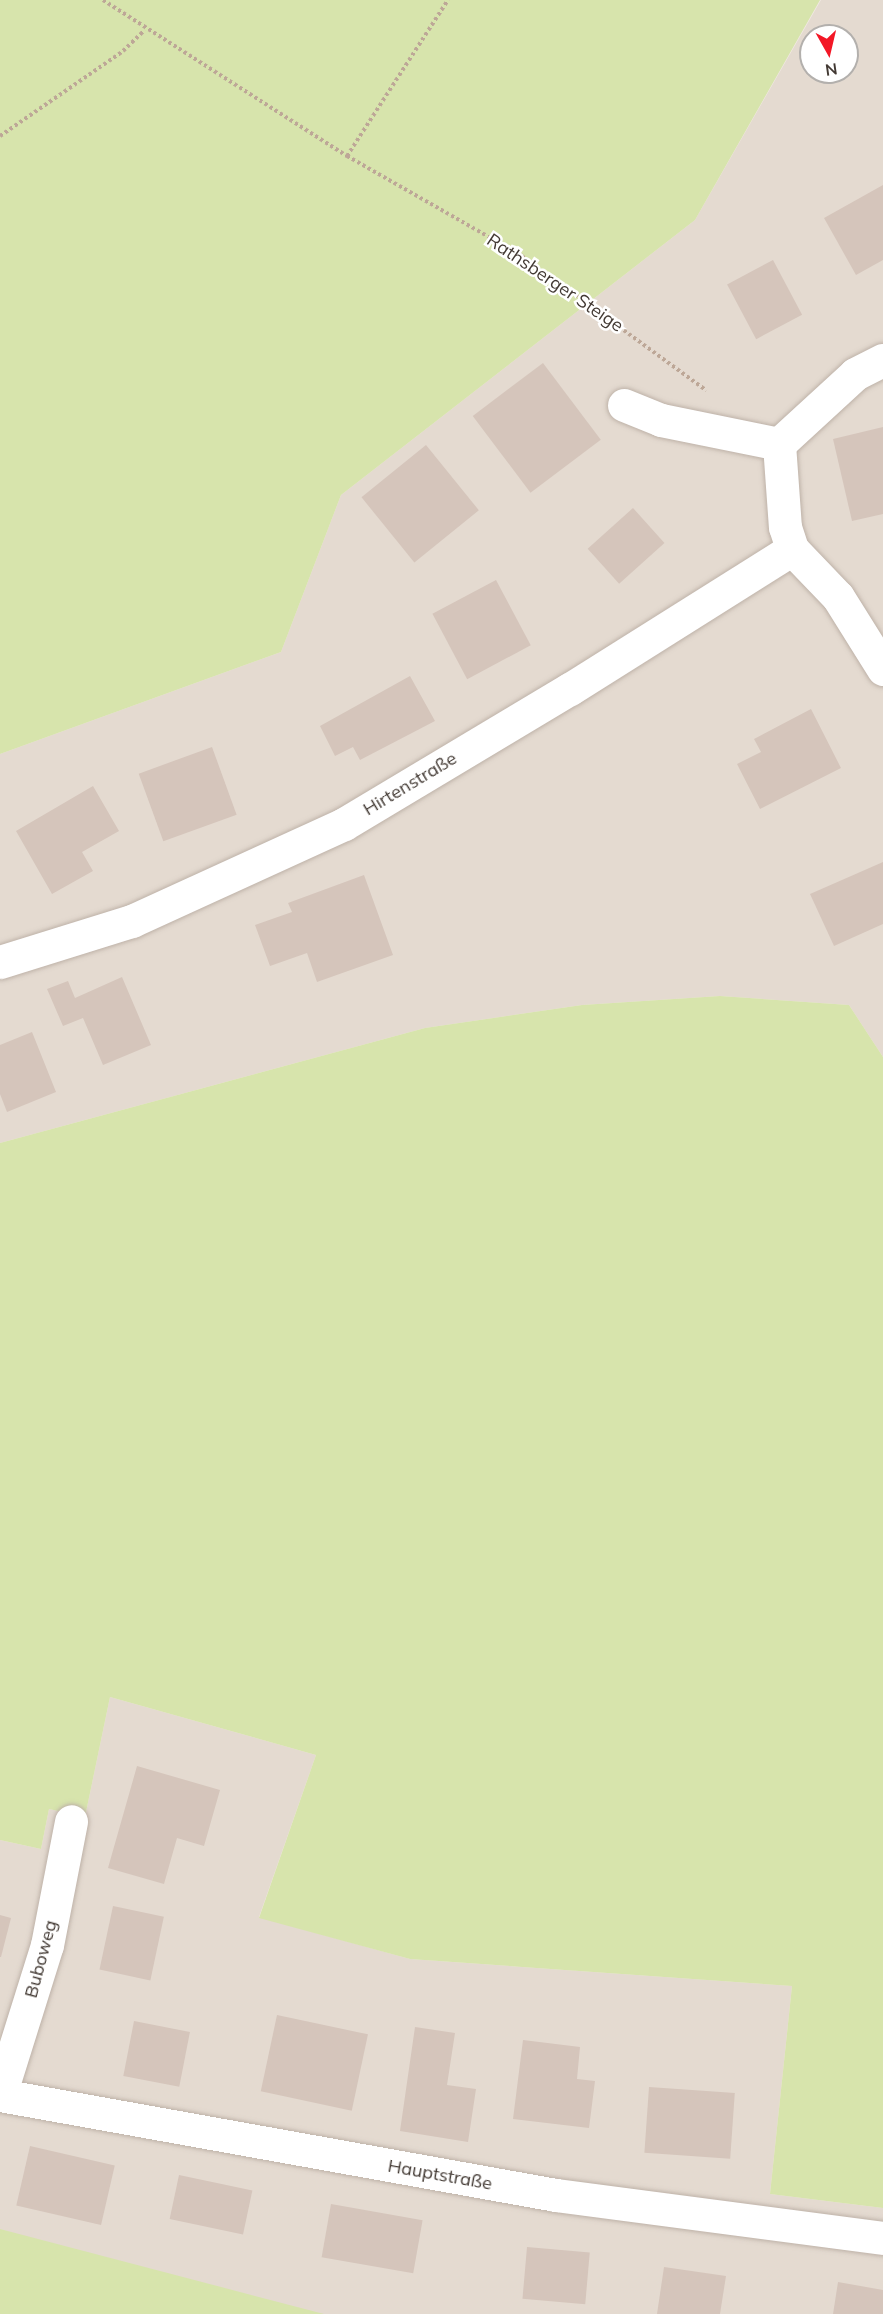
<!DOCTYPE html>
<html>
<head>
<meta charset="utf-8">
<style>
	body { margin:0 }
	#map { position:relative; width:883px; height:2314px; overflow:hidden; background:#f1e9e2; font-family:Mulish,sans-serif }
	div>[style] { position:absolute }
	.residential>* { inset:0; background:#e4dad0 }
	.green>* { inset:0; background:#d7e4ac }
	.building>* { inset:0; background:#d5c5bb; transform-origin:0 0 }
	.path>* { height:4px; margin-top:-2px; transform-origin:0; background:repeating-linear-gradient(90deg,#bda797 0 3px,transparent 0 6px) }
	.roads { filter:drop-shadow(0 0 2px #beb2a8) drop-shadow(0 0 2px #beb2a8) }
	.minor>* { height:33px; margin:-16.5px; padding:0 16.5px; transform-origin:16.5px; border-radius:16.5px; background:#fff }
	span { translate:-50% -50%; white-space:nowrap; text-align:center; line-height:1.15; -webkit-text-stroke:5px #fff; paint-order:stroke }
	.street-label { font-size:18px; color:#423933 }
	.north { position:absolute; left:799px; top:24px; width:60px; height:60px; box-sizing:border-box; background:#fff; border:2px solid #b3b0ad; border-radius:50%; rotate:172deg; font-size:16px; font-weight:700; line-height:24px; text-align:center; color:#423933 }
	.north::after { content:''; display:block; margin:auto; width:21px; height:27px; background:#f31726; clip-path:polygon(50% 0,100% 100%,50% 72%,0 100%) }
</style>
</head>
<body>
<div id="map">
	<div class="residential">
		<i style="clip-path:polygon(evenodd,821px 0,883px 0,883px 1057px,849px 1005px,720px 996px,582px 1005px,425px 1028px,0 1143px,0 754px,281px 652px,341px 495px,695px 220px,821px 0,811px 36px,847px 36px,847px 72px,811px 72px,811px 36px)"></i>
		<i style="clip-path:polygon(110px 1697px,316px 1755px,259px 1917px,410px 1959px,792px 1986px,770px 2194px,883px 2208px,883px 2314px,0 2314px,0 1840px,41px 1849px,49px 1809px,85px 1817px)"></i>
	</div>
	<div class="green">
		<i style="clip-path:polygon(0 0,820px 0,695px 220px,341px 495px,281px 652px,0 754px)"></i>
		<i style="clip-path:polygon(720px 996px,849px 1005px,883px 1057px,883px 2208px,770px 2194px,792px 1986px,410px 1959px,259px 1918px,316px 1755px,110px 1697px,85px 1817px,49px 1809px,41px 1849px,0 1840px,0 1143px,425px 1028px,582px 1005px)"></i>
		<i style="clip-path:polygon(0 2229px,324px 2314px,0 2314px)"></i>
	</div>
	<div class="building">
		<i style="clip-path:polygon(883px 185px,883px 260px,856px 275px,824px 218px)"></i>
		<i style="left:773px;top:260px;width:62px;height:52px;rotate:62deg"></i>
		<i style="left:543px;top:363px;width:96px;height:88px;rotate:53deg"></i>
		<i style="clip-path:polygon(883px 427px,883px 514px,852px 521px,833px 439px)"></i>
		<i style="left:426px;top:445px;width:84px;height:83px;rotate:51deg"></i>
		<i style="left:633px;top:508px;width:47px;height:61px;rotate:48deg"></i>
		<i style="left:496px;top:580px;width:74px;height:72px;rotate:62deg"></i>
		<i style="clip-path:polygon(410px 676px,435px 721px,360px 760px,353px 747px,335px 756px,320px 726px)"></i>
		<i style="clip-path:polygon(811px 709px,841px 768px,760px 809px,737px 764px,761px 752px,754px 739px)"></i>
		<i style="left:212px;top:747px;width:72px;height:78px;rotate:70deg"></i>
		<i style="clip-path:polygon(93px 786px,119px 831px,82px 852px,93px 871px,52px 894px,16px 831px)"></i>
		<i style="clip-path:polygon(883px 862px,883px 924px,834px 946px,810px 894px)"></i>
		<i style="clip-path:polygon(364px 875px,393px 955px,317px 982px,307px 953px,270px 966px,255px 925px,292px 912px,288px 903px)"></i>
		<i style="clip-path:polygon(122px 977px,151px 1045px,103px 1065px,83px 1018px,63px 1026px,47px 989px,68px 981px,75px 998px)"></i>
		<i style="clip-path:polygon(32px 1032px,56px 1092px,7px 1112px,0 1094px,0 1045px)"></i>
		<i style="clip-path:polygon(137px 1766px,220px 1790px,204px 1846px,177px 1838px,164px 1884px,108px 1868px)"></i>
		<i style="left:113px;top:1906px;width:52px;height:65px;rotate:12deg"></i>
		<i style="clip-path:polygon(0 1915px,11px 1918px,1px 1957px,0 1957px)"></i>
		<i style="left:277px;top:2015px;width:93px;height:78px;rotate:12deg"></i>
		<i style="left:134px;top:2021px;width:57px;height:56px;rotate:11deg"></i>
		<i style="clip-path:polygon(415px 2027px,455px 2033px,447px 2085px,476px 2089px,468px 2142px,400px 2131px)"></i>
		<i style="clip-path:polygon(523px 2040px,580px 2047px,577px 2079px,595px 2081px,589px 2128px,513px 2119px)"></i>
		<i style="left:649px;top:2087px;width:86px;height:66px;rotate:4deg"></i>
		<i style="left:30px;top:2146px;width:87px;height:61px;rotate:13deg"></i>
		<i style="left:179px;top:2175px;width:75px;height:45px;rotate:12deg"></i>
		<i style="left:331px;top:2204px;width:93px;height:54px;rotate:10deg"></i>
		<i style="left:527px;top:2247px;width:63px;height:52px;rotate:5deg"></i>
		<i style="clip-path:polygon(664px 2267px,726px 2276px,720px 2314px,657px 2314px)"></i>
		<i style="clip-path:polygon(838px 2282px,883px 2290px,883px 2314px,833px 2314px)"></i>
	</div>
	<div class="path">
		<i style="left:103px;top:0;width:290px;rotate:32.6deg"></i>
		<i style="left:347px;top:156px;width:202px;rotate:29.7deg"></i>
		<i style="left:522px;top:256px;width:228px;rotate:36.1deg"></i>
		<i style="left:0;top:136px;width:150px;rotate:-34.6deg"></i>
		<i style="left:123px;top:51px;width:30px;rotate:-44deg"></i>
		<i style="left:347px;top:156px;width:186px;rotate:-57.1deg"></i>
	</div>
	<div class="roads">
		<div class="minor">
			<i style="left:624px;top:405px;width:40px;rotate:22deg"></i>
			<i style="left:661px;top:420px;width:120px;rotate:11.5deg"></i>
			<i style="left:779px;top:444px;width:83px;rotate:85.9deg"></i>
			<i style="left:785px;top:527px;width:23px;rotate:72deg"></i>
			<i style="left:792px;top:549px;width:66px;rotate:46.2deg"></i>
			<i style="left:838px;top:597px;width:85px;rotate:58deg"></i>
			<i style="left:779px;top:444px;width:103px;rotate:-42.6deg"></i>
			<i style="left:855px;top:374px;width:31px;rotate:-27deg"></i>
			<i style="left:0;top:962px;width:138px;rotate:-17.3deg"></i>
			<i style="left:132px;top:921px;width:233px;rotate:-24.6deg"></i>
			<i style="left:344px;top:824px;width:263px;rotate:-30.9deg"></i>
			<i style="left:570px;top:689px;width:262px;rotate:-32.2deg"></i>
			<i style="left:0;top:2095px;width:565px;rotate:10.2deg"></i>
			<i style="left:556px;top:2195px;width:330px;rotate:7.5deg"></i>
			<i style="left:0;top:2095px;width:157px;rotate:-72.6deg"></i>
			<i style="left:47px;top:1945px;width:126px;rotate:-79deg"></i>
		</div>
	</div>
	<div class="street-label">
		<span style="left:555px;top:283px;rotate:34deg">Rathsberger Steige</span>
		<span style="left:410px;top:784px;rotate:-31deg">Hirtenstraße</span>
		<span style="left:41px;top:1959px;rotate:-75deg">Buboweg</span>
		<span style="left:440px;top:2175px;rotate:10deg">Hauptstraße</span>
	</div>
	<div class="north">N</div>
</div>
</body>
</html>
